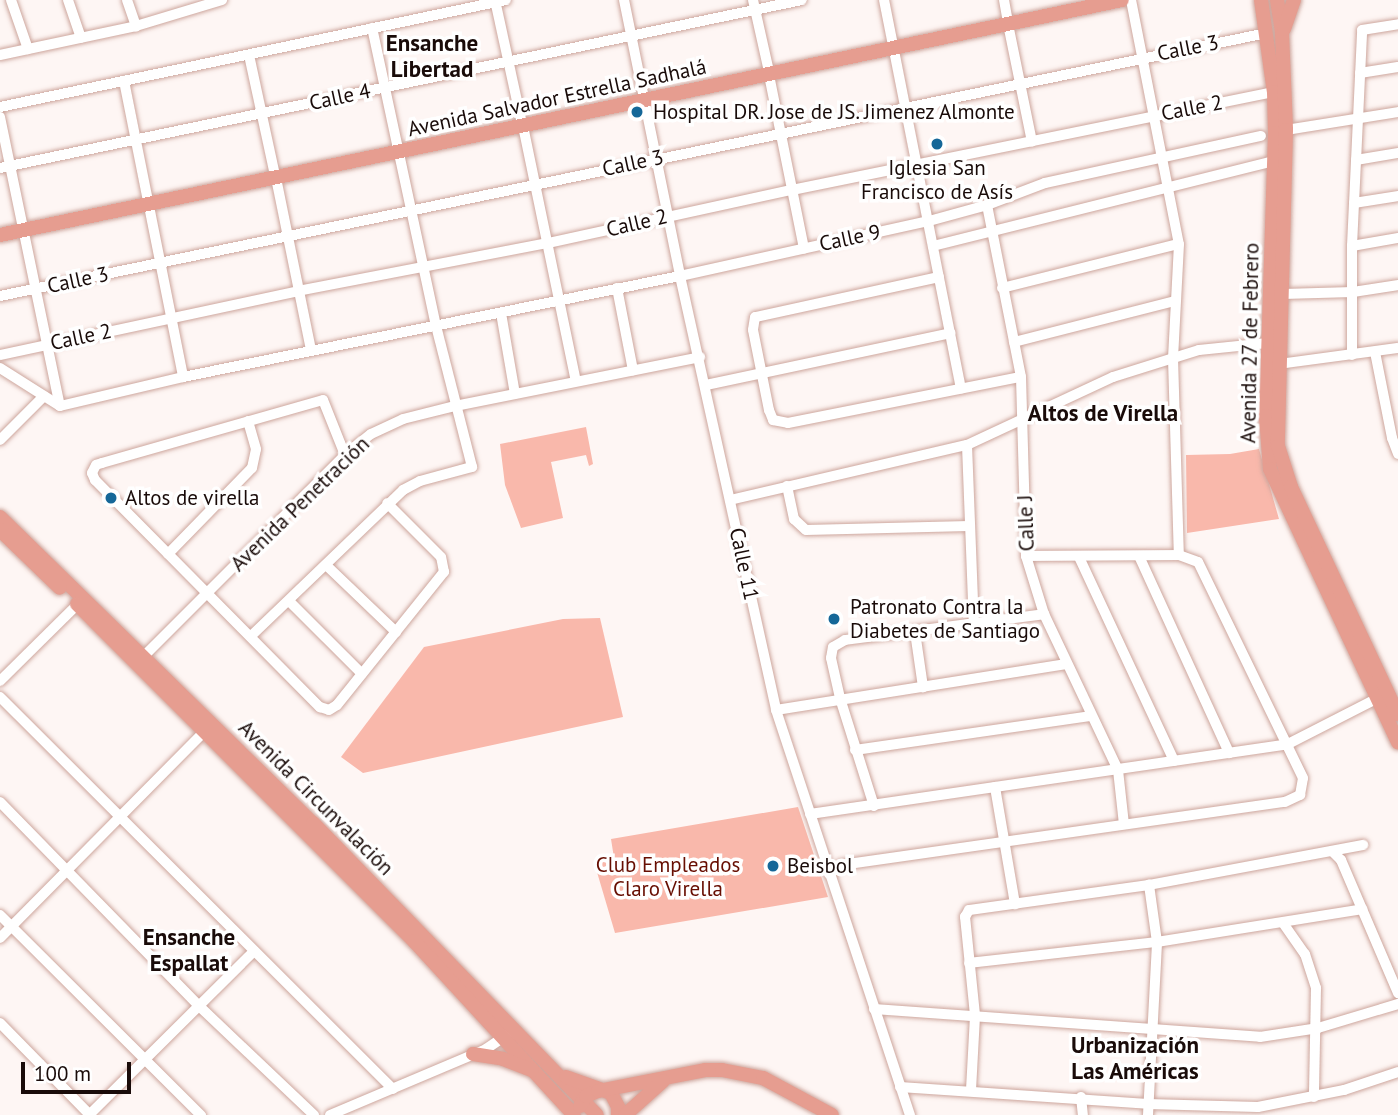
<!DOCTYPE html>
<html>
<head>
<meta charset="utf-8">
<style>
	body { margin:0 }
	#map { position:relative; width:1398px; height:1115px; overflow:hidden; background:#fef6f4; font-family:"PT Sans",sans-serif }
	div>[style] { position:absolute }
	.green>* { inset:0; background:#f9b8ab }
	.roads { filter:drop-shadow(0 0 2px #cda69d) drop-shadow(0 0 2px #cda69d) }
	.minor>* { height:10px; margin:-5px; padding:0 5px; transform-origin:5px; border-radius:5px; background:#fff }
	.major>* { height:14px; margin:-7px; padding:0 7px; transform-origin:7px; border-radius:7px; background:#e69d90 }
	.dots>* { width:19px; height:19px; translate:-50% -50%; box-sizing:border-box; border:4px solid #fff; border-radius:50% }
	span { translate:-50% -50%; white-space:nowrap; text-align:center; line-height:1.15; -webkit-text-stroke:7px #fff; paint-order:stroke }
	.street-label { font-size:21px; color:#190b09 }
	.poi-label { font-size:21px; color:#190b09 }
	.left { translate:0 -50%; text-align:left }
	.park-label { font-size:21px; color:#670e02 }
	.neighbourhood-label { font-size:23px; color:#190b09; font-weight:700 }
	.scale { position:absolute; left:21px; top:1062px; width:110px; height:32px; box-sizing:border-box; border:4px solid #190b09; border-top:0; padding-left:9px; font-size:21px; line-height:24px; white-space:nowrap; color:#190b09; -webkit-text-stroke:5px #fff; paint-order:stroke }
</style>
</head>
<body>
<div id="map">
	<div class="green">
		<i style="clip-path:polygon(586px 427px,593px 464px,589px 466px,586px 455px,551px 462px,563px 518px,521px 528px,505px 485px,500px 444px)"></i>
		<i style="clip-path:polygon(1259px 449px,1279px 519px,1187px 533px,1186px 455px,1230px 454px)"></i>
		<i style="clip-path:polygon(600px 618px,623px 717px,363px 773px,341px 757px,424px 647px,563px 619px)"></i>
		<i style="clip-path:polygon(798px 807px,828px 897px,615px 933px,594px 862px,614px 858px,611px 839px)"></i>
	</div>
	<div class="roads">
		<div class="minor">
			<i style="left:11px;top:0;width:52px;rotate:70.9deg"></i>
			<i style="left:68px;top:0;width:40px;rotate:71.1deg"></i>
			<i style="left:127px;top:0;width:28px;rotate:71deg"></i>
			<i style="left:495px;top:0;width:122px;rotate:77.7deg"></i>
			<i style="left:624px;top:0;width:282px;rotate:78.5deg"></i>
			<i style="left:680px;top:276px;width:444px;rotate:77.5deg"></i>
			<i style="left:776px;top:710px;width:427px;rotate:71.7deg"></i>
			<i style="left:753px;top:0;width:69px;rotate:77.4deg"></i>
			<i style="left:884px;top:0;width:396px;rotate:78.8deg"></i>
			<i style="left:1004px;top:0;width:17px;rotate:80deg"></i>
			<i style="left:1131px;top:0;width:249px;rotate:78.9deg"></i>
			<i style="left:1179px;top:244px;width:114px;rotate:93deg"></i>
			<i style="left:1173px;top:358px;width:197px;rotate:88.3deg"></i>
			<i style="left:1008px;top:24px;width:120px;rotate:78.5deg"></i>
			<i style="left:0;top:55px;width:139px;rotate:-12deg"></i>
			<i style="left:136px;top:26px;width:90px;rotate:-16.8deg"></i>
			<i style="left:249px;top:55px;width:119px;rotate:77.8deg"></i>
			<i style="left:1360px;top:73px;width:38px;rotate:-9deg"></i>
			<i style="left:769px;top:75px;width:177px;rotate:78.6deg"></i>
			<i style="left:124px;top:81px;width:302px;rotate:78.7deg"></i>
			<i style="left:0;top:107px;width:517px;rotate:-11.94deg"></i>
			<i style="left:0;top:117px;width:295px;rotate:78.3deg"></i>
			<i style="left:523px;top:126px;width:260px;rotate:78.3deg"></i>
			<i style="left:1286px;top:130px;width:113px;rotate:-9.1deg"></i>
			<i style="left:1356px;top:160px;width:43px;rotate:-9.5deg"></i>
			<i style="left:0;top:168px;width:819px;rotate:-11.83deg"></i>
			<i style="left:276px;top:178px;width:176px;rotate:78.5deg"></i>
			<i style="left:1354px;top:203px;width:45px;rotate:-9deg"></i>
			<i style="left:987px;top:205px;width:175px;rotate:78.8deg"></i>
			<i style="left:1021px;top:377px;width:179px;rotate:88.4deg"></i>
			<i style="left:1026px;top:556px;width:61px;rotate:72.8deg"></i>
			<i style="left:1044px;top:614px;width:173px;rotate:64.6deg"></i>
			<i style="left:1118px;top:770px;width:54px;rotate:83.7deg"></i>
			<i style="left:933px;top:246px;width:357px;rotate:-14deg"></i>
			<i style="left:1352px;top:246px;width:47px;rotate:-9.9deg"></i>
			<i style="left:939px;top:277px;width:188px;rotate:167.7deg"></i>
			<i style="left:755px;top:317px;width:13px;rotate:99deg"></i>
			<i style="left:753px;top:330px;width:82px;rotate:78.7deg"></i>
			<i style="left:769px;top:410px;width:11px;rotate:68deg"></i>
			<i style="left:773px;top:420px;width:15px;rotate:11deg"></i>
			<i style="left:788px;top:423px;width:237px;rotate:-11.2deg"></i>
			<i style="left:617px;top:288px;width:84px;rotate:79deg"></i>
			<i style="left:1002px;top:288px;width:182px;rotate:-14deg"></i>
			<i style="left:1283px;top:294px;width:70px;rotate:-1.6deg"></i>
			<i style="left:1353px;top:292px;width:46px;rotate:-8.8deg"></i>
			<i style="left:0;top:296px;width:1294px;rotate:-11.73deg"></i>
			<i style="left:501px;top:313px;width:82px;rotate:80.2deg"></i>
			<i style="left:1014px;top:342px;width:166px;rotate:-14.3deg"></i>
			<i style="left:1375px;top:352px;width:88px;rotate:78.8deg"></i>
			<i style="left:1392px;top:438px;width:17px;rotate:69deg"></i>
			<i style="left:0;top:355px;width:305px;rotate:-12.1deg"></i>
			<i style="left:298px;top:291px;width:255px;rotate:-10.9deg"></i>
			<i style="left:548px;top:243px;width:250px;rotate:-12.3deg"></i>
			<i style="left:792px;top:190px;width:492px;rotate:-11.5deg"></i>
			<i style="left:1352px;top:355px;width:109px;rotate:-90deg"></i>
			<i style="left:1352px;top:246px;width:216px;rotate:-87.3deg"></i>
			<i style="left:1362px;top:30px;width:36px;rotate:-9deg"></i>
			<i style="left:0;top:368px;width:71px;rotate:32.3deg"></i>
			<i style="left:706px;top:385px;width:250px;rotate:-12deg"></i>
			<i style="left:60px;top:406px;width:126px;rotate:-13.3deg"></i>
			<i style="left:183px;top:377px;width:507px;rotate:-11.49deg"></i>
			<i style="left:680px;top:276px;width:255px;rotate:-12.5deg"></i>
			<i style="left:929px;top:221px;width:60px;rotate:-15.4deg"></i>
			<i style="left:987px;top:205px;width:62px;rotate:-20.8deg"></i>
			<i style="left:1045px;top:183px;width:221px;rotate:-12.3deg"></i>
			<i style="left:0;top:440px;width:62px;rotate:-45deg"></i>
			<i style="left:967px;top:445px;width:179px;rotate:87.8deg"></i>
			<i style="left:345px;top:455px;width:59px;rotate:-111.8deg"></i>
			<i style="left:323px;top:400px;width:230px;rotate:164.1deg"></i>
			<i style="left:102px;top:463px;width:6px;rotate:162deg"></i>
			<i style="left:96px;top:465px;width:9px;rotate:117deg"></i>
			<i style="left:92px;top:473px;width:8px;rotate:67deg"></i>
			<i style="left:95px;top:480px;width:320px;rotate:45.3deg"></i>
			<i style="left:320px;top:707px;width:9px;rotate:18deg"></i>
			<i style="left:329px;top:710px;width:9px;rotate:-32deg"></i>
			<i style="left:337px;top:705px;width:171px;rotate:-51.2deg"></i>
			<i style="left:444px;top:572px;width:15px;rotate:-101deg"></i>
			<i style="left:441px;top:557px;width:76px;rotate:-135deg"></i>
			<i style="left:787px;top:486px;width:34px;rotate:78deg"></i>
			<i style="left:794px;top:519px;width:16px;rotate:43deg"></i>
			<i style="left:806px;top:530px;width:163px;rotate:-1.4deg"></i>
			<i style="left:730px;top:500px;width:243px;rotate:-13.1deg"></i>
			<i style="left:967px;top:445px;width:161px;rotate:-25deg"></i>
			<i style="left:1113px;top:377px;width:90px;rotate:-17.4deg"></i>
			<i style="left:1199px;top:350px;width:69px;rotate:-5.8deg"></i>
			<i style="left:1268px;top:343px;width:24px;rotate:62deg"></i>
			<i style="left:1279px;top:364px;width:120px;rotate:-7.7deg"></i>
			<i style="left:168px;top:554px;width:120px;rotate:-45.7deg"></i>
			<i style="left:252px;top:468px;width:19px;rotate:-78deg"></i>
			<i style="left:256px;top:449px;width:29px;rotate:-106deg"></i>
			<i style="left:1139px;top:556px;width:217px;rotate:65.4deg"></i>
			<i style="left:1079px;top:557px;width:225px;rotate:65deg"></i>
			<i style="left:326px;top:565px;width:97px;rotate:43.7deg"></i>
			<i style="left:289px;top:601px;width:103px;rotate:45deg"></i>
			<i style="left:915px;top:632px;width:56px;rotate:81.7deg"></i>
			<i style="left:251px;top:636px;width:211px;rotate:-43.8deg"></i>
			<i style="left:403px;top:490px;width:19px;rotate:-28deg"></i>
			<i style="left:420px;top:481px;width:54px;rotate:-15.1deg"></i>
			<i style="left:472px;top:467px;width:146px;rotate:-104.3deg"></i>
			<i style="left:436px;top:326px;width:305px;rotate:-102.1deg"></i>
			<i style="left:140px;top:660px;width:290px;rotate:-45deg"></i>
			<i style="left:345px;top:455px;width:33px;rotate:-39deg"></i>
			<i style="left:371px;top:434px;width:35px;rotate:-25deg"></i>
			<i style="left:403px;top:419px;width:54px;rotate:-14deg"></i>
			<i style="left:455px;top:406px;width:250px;rotate:-11.3deg"></i>
			<i style="left:0;top:681px;width:117px;rotate:-44.7deg"></i>
			<i style="left:0;top:697px;width:555px;rotate:44.93deg"></i>
			<i style="left:776px;top:710px;width:294px;rotate:-9deg"></i>
			<i style="left:855px;top:750px;width:239px;rotate:-8.2deg"></i>
			<i style="left:995px;top:787px;width:119px;rotate:80.3deg"></i>
			<i style="left:0;top:802px;width:284px;rotate:45.7deg"></i>
			<i style="left:198px;top:1005px;width:160px;rotate:43.5deg"></i>
			<i style="left:874px;top:806px;width:113px;rotate:-107.5deg"></i>
			<i style="left:840px;top:698px;width:41px;rotate:-102.7deg"></i>
			<i style="left:831px;top:658px;width:11px;rotate:-80deg"></i>
			<i style="left:833px;top:647px;width:14px;rotate:-30deg"></i>
			<i style="left:845px;top:640px;width:201px;rotate:-7.4deg"></i>
			<i style="left:810px;top:814px;width:483px;rotate:-8.3deg"></i>
			<i style="left:1288px;top:744px;width:106px;rotate:-27.1deg"></i>
			<i style="left:1332px;top:851px;width:13px;rotate:45deg"></i>
			<i style="left:1341px;top:860px;width:145px;rotate:66.8deg"></i>
			<i style="left:829px;top:874px;width:15px;rotate:-37deg"></i>
			<i style="left:841px;top:865px;width:448px;rotate:-8.1deg"></i>
			<i style="left:1285px;top:802px;width:17px;rotate:-25deg"></i>
			<i style="left:1300px;top:795px;width:17px;rotate:-80deg"></i>
			<i style="left:1303px;top:778px;width:240px;rotate:-115.9deg"></i>
			<i style="left:1198px;top:562px;width:20px;rotate:-160deg"></i>
			<i style="left:1179px;top:555px;width:153px;rotate:179.6deg"></i>
			<i style="left:0;top:915px;width:284px;rotate:44.9deg"></i>
			<i style="left:1283px;top:923px;width:38px;rotate:55deg"></i>
			<i style="left:1305px;top:954px;width:36px;rotate:72deg"></i>
			<i style="left:1316px;top:988px;width:109px;rotate:91.1deg"></i>
			<i style="left:0;top:938px;width:298px;rotate:-45.3deg"></i>
			<i style="left:969px;top:963px;width:189px;rotate:-6.4deg"></i>
			<i style="left:1157px;top:942px;width:208px;rotate:-9.1deg"></i>
			<i style="left:874px;top:1009px;width:387px;rotate:4.1deg"></i>
			<i style="left:1260px;top:1037px;width:59px;rotate:-8.8deg"></i>
			<i style="left:1318px;top:1028px;width:84px;rotate:-16.7deg"></i>
			<i style="left:0;top:1023px;width:129px;rotate:45.6deg"></i>
			<i style="left:900px;top:1087px;width:248px;rotate:3.9deg"></i>
			<i style="left:1147px;top:1104px;width:111px;rotate:1.5deg"></i>
			<i style="left:1258px;top:1107px;width:88px;rotate:-11.2deg"></i>
			<i style="left:1344px;top:1090px;width:57px;rotate:-18.4deg"></i>
			<i style="left:971px;top:1090px;width:75px;rotate:-86.9deg"></i>
			<i style="left:975px;top:1015px;width:99px;rotate:-95.8deg"></i>
			<i style="left:965px;top:917px;width:8px;rotate:-60deg"></i>
			<i style="left:969px;top:910px;width:182px;rotate:-7.9deg"></i>
			<i style="left:1149px;top:885px;width:218px;rotate:-10.6deg"></i>
			<i style="left:1081px;top:1097px;width:18px;rotate:84deg"></i>
			<i style="left:89px;top:1115px;width:231px;rotate:-44.8deg"></i>
			<i style="left:330px;top:1115px;width:169px;rotate:-22.9deg"></i>
			<i style="left:486px;top:1049px;width:25px;rotate:-34deg"></i>
			<i style="left:1148px;top:1115px;width:173px;rotate:-87deg"></i>
			<i style="left:1157px;top:942px;width:58px;rotate:-98deg"></i>
		</div>
		<div class="major">
			<i style="left:1261px;top:0;width:93px;rotate:82deg"></i>
			<i style="left:1274px;top:92px;width:41px;rotate:88.6deg"></i>
			<i style="left:1275px;top:133px;width:283px;rotate:91.8deg"></i>
			<i style="left:1266px;top:416px;width:53px;rotate:85.7deg"></i>
			<i style="left:1270px;top:469px;width:302px;rotate:64.9deg"></i>
			<i style="left:1277px;top:0;width:33px;rotate:81deg"></i>
			<i style="left:1282px;top:33px;width:97px;rotate:87.6deg"></i>
			<i style="left:1286px;top:130px;width:316px;rotate:91.5deg"></i>
			<i style="left:1278px;top:446px;width:43px;rotate:72.4deg"></i>
			<i style="left:1291px;top:487px;width:251px;rotate:64.8deg"></i>
			<i style="left:1284px;top:29px;width:31px;rotate:-71deg"></i>
			<i style="left:0;top:235px;width:1146px;rotate:-11.83deg"></i>
			<i style="left:0;top:517px;width:438px;rotate:44.4deg"></i>
			<i style="left:313px;top:823px;width:407px;rotate:45.8deg"></i>
			<i style="left:0;top:530px;width:83px;rotate:44deg"></i>
			<i style="left:77px;top:604px;width:477px;rotate:45deg"></i>
			<i style="left:414px;top:941px;width:236px;rotate:47.4deg"></i>
			<i style="left:473px;top:1054px;width:30px;rotate:9deg"></i>
			<i style="left:503px;top:1059px;width:31px;rotate:21deg"></i>
			<i style="left:566px;top:1077px;width:48px;rotate:19.6deg"></i>
			<i style="left:611px;top:1093px;width:16px;rotate:63deg"></i>
			<i style="left:618px;top:1107px;width:8px;rotate:90deg"></i>
			<i style="left:580px;top:1106px;width:12px;rotate:-59deg"></i>
			<i style="left:586px;top:1096px;width:13px;rotate:-23deg"></i>
			<i style="left:598px;top:1091px;width:109px;rotate:-11.1deg"></i>
			<i style="left:705px;top:1070px;width:17px"></i>
			<i style="left:722px;top:1070px;width:42px;rotate:11deg"></i>
			<i style="left:763px;top:1078px;width:78px;rotate:28.2deg"></i>
			<i style="left:625px;top:1115px;width:51px;rotate:-41.8deg"></i>
		</div>
	</div>
	<div class="dots">
		<i style="left:637px;top:112px;background:#156798"></i>
		<i style="left:937px;top:144px;background:#156798"></i>
		<i style="left:111px;top:498px;background:#156798"></i>
		<i style="left:834px;top:619px;background:#156798"></i>
		<i style="left:773px;top:866px;background:#156798"></i>
	</div>
	<div class="street-label">
		<span style="left:1188px;top:48px;rotate:-11deg">Calle 3</span>
		<span style="left:340px;top:97px;rotate:-12deg">Calle 4</span>
		<span style="left:557px;top:98px;rotate:-12deg">Avenida Salvador Estrella Sadhalá</span>
		<span style="left:1192px;top:108px;rotate:-11deg">Calle 2</span>
		<span style="left:633px;top:163px;rotate:-12deg">Calle 3</span>
		<span style="left:637px;top:223px;rotate:-13deg">Calle 2</span>
		<span style="left:850px;top:238px;rotate:-12deg">Calle 9</span>
		<span style="left:78px;top:280px;rotate:-12deg">Calle 3</span>
		<span style="left:81px;top:337px;rotate:-12deg">Calle 2</span>
		<span style="left:1250px;top:343px;rotate:-89deg">Avenida 27 de Febrero</span>
		<span style="left:300px;top:504px;rotate:-44deg">Avenida Penetración</span>
		<span style="left:1026px;top:523px;rotate:-92deg">Calle J</span>
		<span style="left:744px;top:564px;rotate:78deg">Calle 11</span>
		<span style="left:316px;top:798px;rotate:45deg">Avenida Circunvalación</span>
	</div>
	<div class="poi-label">
		<span class="left" style="left:653px;top:112px">Hospital DR. Jose de JS. Jimenez Almonte</span>
		<span style="left:937px;top:180px">Iglesia San<br>Francisco de Asís</span>
		<span class="left" style="left:125px;top:498px">Altos de virella</span>
		<span class="left" style="left:850px;top:619px">Patronato Contra la<br>Diabetes de Santiago</span>
		<span class="left" style="left:787px;top:866px">Beisbol</span>
	</div>
	<div class="park-label">
		<span style="left:668px;top:877px">Club Empleados<br>Claro Virella</span>
	</div>
	<div class="neighbourhood-label">
		<span style="left:432px;top:56px">Ensanche<br>Libertad</span>
		<span style="left:1103px;top:413px">Altos de Virella</span>
		<span style="left:189px;top:950px">Ensanche<br>Espallat</span>
		<span style="left:1135px;top:1058px">Urbanización<br>Las Américas</span>
	</div>
	<div class="scale">100 m</div>
</div>
</body>
</html>
